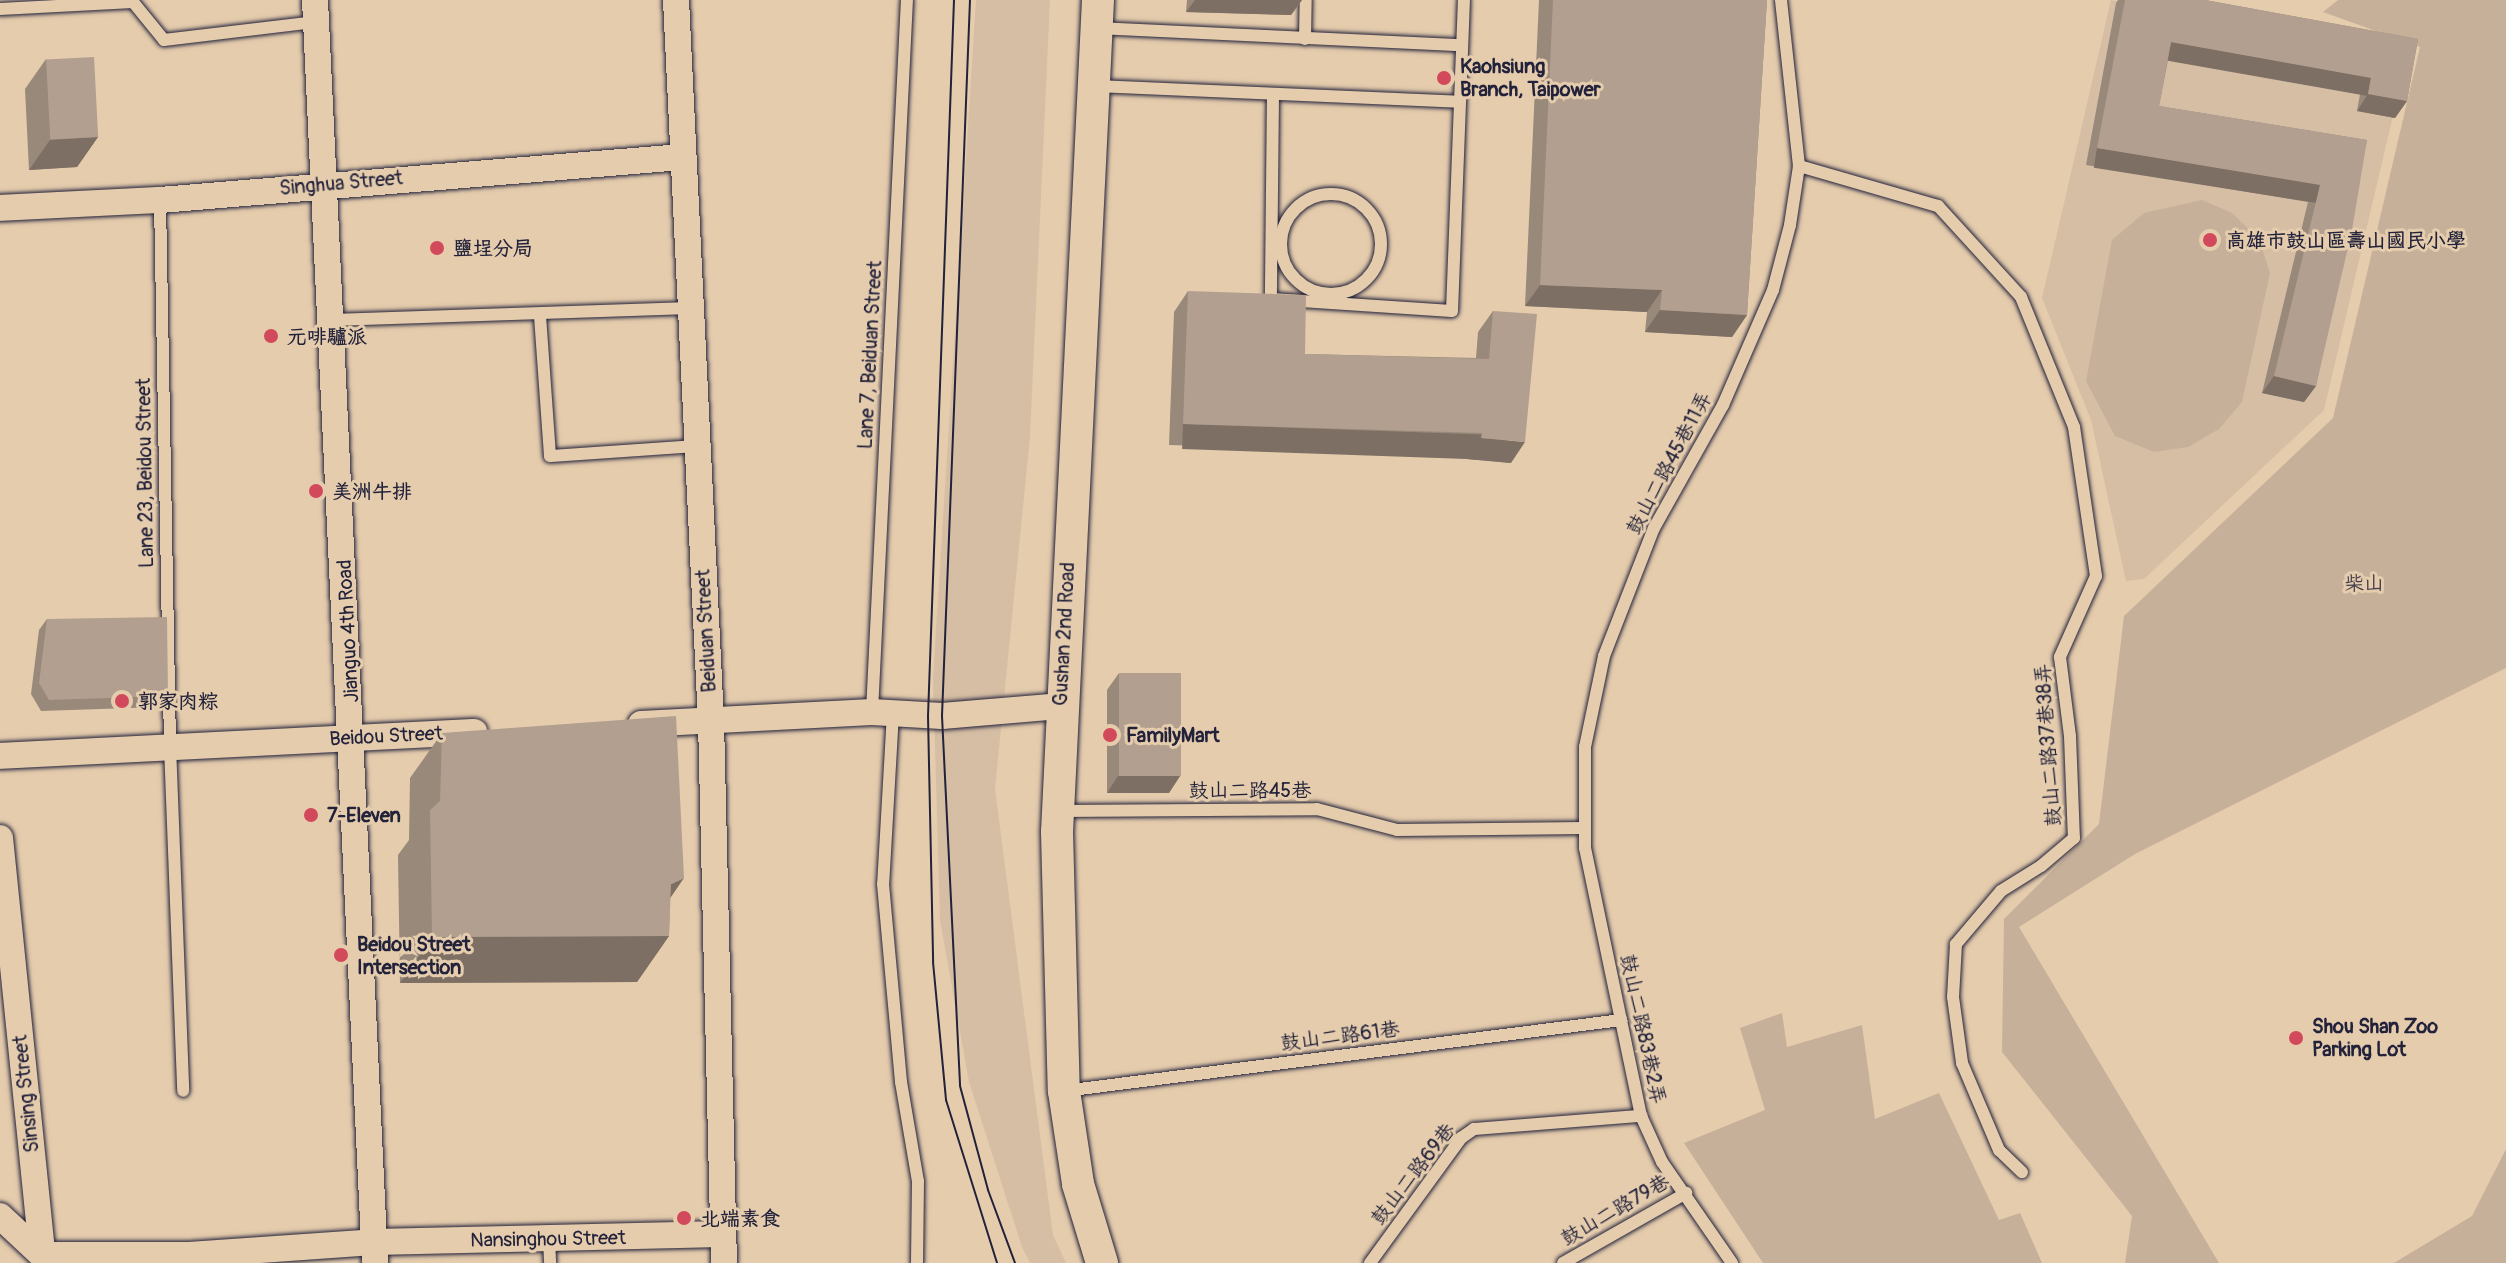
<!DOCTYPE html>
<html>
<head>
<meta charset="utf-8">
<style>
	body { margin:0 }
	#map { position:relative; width:2506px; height:1263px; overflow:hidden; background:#e5ccad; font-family:Pangolin,"LXGW WenKai TC",sans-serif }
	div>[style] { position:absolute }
	.built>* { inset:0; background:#d6bea4 }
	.green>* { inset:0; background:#c6b09a }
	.roads { filter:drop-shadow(0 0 2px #22223b) drop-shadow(0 0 2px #22223b) }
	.service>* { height:12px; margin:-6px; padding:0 6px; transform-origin:6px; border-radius:6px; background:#e5ccad }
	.service>.ring { margin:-6px; padding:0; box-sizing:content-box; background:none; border:12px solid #e5ccad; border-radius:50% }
	.minor>* { height:26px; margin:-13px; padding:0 13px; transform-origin:13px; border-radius:13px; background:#e5ccad }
	.tertiary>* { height:32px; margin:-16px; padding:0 16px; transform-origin:16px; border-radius:16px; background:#e5ccad }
	.tram>* { height:2px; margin:-1px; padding:0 1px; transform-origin:1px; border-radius:1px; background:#22223b }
	.wall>* { inset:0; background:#99897b }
	.shaded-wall>* { inset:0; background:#7d6f64; transform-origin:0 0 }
	.building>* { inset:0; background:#b29f8f; transform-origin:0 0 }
	.dots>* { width:22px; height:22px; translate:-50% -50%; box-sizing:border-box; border:4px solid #e5ccad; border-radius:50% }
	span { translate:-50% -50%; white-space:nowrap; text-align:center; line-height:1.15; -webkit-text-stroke:6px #e5ccad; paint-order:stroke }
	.poi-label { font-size:20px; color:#22223b; font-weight:700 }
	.left { translate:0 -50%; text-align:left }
	.street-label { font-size:20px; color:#22223b }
	.park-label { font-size:20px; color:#433e4e }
</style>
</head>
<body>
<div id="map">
	<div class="built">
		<i style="clip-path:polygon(976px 0,1050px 0,1030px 436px,995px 789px,1053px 1235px,1066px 1263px,1030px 1263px,1022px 1247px,969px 1082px,940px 920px,933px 677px)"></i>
		<i style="clip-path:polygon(2111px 0,2407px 56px,2324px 410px,2144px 579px,2126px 581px,2091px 420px,2042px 298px)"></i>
	</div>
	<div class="green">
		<i style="clip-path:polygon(2338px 0,2506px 0,2506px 668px,2135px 854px,2019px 927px,2219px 1263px,2125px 1263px,2132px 1216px,2002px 1052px,2004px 919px,2099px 824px,2124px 616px,2333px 418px,2420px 47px,2323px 12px)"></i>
		<i style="clip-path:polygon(2202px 200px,2232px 213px,2259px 239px,2270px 273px,2242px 402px,2219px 429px,2188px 447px,2154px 452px,2115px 436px,2086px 381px,2112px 240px,2144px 213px)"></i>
		<i style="clip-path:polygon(1782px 1013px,1787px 1047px,1862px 1025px,1875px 1119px,1939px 1093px,1999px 1220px,2020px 1213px,2042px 1263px,1763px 1263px,1684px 1143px,1765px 1110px,1740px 1028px)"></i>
		<i style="clip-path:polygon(2506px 1149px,2506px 1263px,2394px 1263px,2472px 1216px)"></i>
	</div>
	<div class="roads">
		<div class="service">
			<i style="left:0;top:9px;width:133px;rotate:-3deg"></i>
			<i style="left:133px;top:2px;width:49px;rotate:50.8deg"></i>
			<i style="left:164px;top:40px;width:153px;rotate:-6.8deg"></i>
			<i style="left:1097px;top:28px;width:364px;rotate:2.7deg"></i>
			<i style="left:1305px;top:39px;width:39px;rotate:-89deg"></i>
			<i style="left:1096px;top:86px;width:363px;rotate:2.5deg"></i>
			<i style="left:1273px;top:94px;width:205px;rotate:90.6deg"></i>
			<i style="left:1271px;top:299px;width:181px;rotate:3.8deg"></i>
			<i style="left:1452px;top:311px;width:311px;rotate:-87.8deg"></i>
			<i style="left:1799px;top:166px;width:145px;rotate:16.1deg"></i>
			<i style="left:1938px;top:206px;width:123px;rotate:47.6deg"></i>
			<i style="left:2021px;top:297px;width:140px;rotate:67.8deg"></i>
			<i style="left:2074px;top:427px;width:151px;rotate:81.6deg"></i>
			<i style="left:2096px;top:576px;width:89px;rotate:114deg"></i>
			<i style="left:2060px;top:657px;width:80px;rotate:82.8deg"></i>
			<i style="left:2070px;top:736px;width:102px;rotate:87.8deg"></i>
			<i style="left:2074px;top:838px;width:43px;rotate:139.7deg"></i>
			<i style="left:2041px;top:866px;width:47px;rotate:148deg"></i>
			<i style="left:2001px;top:891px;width:70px;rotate:130.3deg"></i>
			<i style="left:1956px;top:944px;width:53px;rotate:93.2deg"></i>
			<i style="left:1953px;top:997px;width:67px;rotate:82.2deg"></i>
			<i style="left:1962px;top:1063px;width:95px;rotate:67deg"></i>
			<i style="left:1999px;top:1150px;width:32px;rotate:44deg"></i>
			<i class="ring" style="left:1281px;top:194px;width:88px;height:88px"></i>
			<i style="left:160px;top:200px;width:546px;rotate:88.95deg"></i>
			<i style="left:170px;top:746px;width:345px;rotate:87.8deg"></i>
			<i style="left:540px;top:316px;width:140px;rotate:85.9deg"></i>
			<i style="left:550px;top:456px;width:148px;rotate:-3.9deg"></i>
			<i style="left:331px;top:320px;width:361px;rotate:-1.9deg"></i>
			<i style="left:872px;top:712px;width:713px;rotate:-87.19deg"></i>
			<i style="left:893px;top:713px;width:171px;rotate:93.3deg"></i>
			<i style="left:883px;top:884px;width:199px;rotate:84.8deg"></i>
			<i style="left:901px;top:1082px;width:100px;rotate:80.3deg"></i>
			<i style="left:918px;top:1181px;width:82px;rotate:90.7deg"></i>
			<i style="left:1058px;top:811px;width:259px;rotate:-0.4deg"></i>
			<i style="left:1317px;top:809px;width:83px;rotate:14.7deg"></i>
			<i style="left:1397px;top:830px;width:187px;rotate:-0.6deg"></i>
			<i style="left:1064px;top:1091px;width:562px;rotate:-7.26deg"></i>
			<i style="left:549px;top:1241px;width:22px;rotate:87deg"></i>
			<i style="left:1370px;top:1263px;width:155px;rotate:-53.9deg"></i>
			<i style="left:1461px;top:1138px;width:16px;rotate:-35deg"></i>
			<i style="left:1474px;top:1129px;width:168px;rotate:-4.5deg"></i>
			<i style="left:1563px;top:1263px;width:142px;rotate:-29.6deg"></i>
			<i style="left:1732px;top:1263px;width:123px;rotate:-124.7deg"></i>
			<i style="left:1662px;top:1162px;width:51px;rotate:-114.5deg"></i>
			<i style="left:1641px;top:1116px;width:274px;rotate:-101.8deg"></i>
			<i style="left:1585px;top:848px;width:101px;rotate:-90deg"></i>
			<i style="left:1585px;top:747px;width:93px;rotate:-78.2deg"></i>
			<i style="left:1604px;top:656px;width:137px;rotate:-68.7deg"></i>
			<i style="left:1654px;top:528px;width:141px;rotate:-60.7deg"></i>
			<i style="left:1723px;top:405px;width:125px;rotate:-66.5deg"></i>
			<i style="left:1773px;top:290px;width:67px;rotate:-75.3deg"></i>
			<i style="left:1790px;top:225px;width:60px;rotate:-81.3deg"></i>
			<i style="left:1799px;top:166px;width:167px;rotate:-96.2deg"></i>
		</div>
		<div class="minor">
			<i style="left:315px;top:0;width:1264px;rotate:87.28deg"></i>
			<i style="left:676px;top:0;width:722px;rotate:87.22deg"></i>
			<i style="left:711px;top:721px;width:542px;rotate:88.63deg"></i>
			<i style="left:0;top:208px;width:160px;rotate:-2.9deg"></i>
			<i style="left:160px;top:200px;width:524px;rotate:-4.71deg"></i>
			<i style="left:641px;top:724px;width:231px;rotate:-3deg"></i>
			<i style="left:872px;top:712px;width:70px;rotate:3.3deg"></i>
			<i style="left:942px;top:716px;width:118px;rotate:-4.8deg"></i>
			<i style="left:0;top:756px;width:475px;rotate:-2.9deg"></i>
			<i style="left:0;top:838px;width:419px;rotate:84.2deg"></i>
			<i style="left:42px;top:1255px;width:147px"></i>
			<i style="left:189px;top:1255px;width:185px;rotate:-4deg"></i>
			<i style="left:374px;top:1242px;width:348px;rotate:-1.3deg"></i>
			<i style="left:0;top:1216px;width:64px;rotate:43.1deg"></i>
		</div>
		<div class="tertiary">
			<i style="left:1098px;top:0;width:833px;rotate:92.82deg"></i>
			<i style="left:1057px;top:832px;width:259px;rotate:88.5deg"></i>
			<i style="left:1064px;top:1091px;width:94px;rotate:81.4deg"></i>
			<i style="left:1078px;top:1184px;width:83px;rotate:73.1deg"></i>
		</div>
	</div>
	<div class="tram">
		<i style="left:954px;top:0;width:716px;rotate:92.08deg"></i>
		<i style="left:928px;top:716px;width:246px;rotate:88.8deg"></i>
		<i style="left:933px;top:962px;width:139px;rotate:84.6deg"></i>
		<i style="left:946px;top:1100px;width:171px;rotate:72.6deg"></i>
		<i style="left:970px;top:0;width:717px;rotate:92.24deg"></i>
		<i style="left:942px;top:716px;width:370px;rotate:87.2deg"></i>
		<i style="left:960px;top:1086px;width:108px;rotate:74.9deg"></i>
		<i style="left:988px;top:1190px;width:78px;rotate:69.7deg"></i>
	</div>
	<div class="wall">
		<i style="clip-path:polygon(1187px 0,1302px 0,1291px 15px,1186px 12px)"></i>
		<i style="clip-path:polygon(1539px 0,1767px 0,1747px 315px,1732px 337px,1645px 332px,1647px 312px,1525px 306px)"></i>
		<i style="clip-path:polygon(2118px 0,2205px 0,2418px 39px,2407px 101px,2395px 118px,2357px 111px,2360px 94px,2168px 60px,2159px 106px,2367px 140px,2316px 386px,2304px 402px,2262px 393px,2308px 202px,2086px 165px,2116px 3px)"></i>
		<i style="clip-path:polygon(46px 59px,98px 137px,77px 167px,29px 170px,25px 89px)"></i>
		<i style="clip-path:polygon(1188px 291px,1305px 354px,1476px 358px,1478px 332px,1493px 311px,1511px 463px,1467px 459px,1467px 454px,1169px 445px,1174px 312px)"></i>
		<i style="clip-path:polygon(47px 619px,160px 707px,41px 711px,31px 694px,39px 630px)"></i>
		<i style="clip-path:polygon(1119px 673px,1180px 776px,1169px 793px,1107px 793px,1107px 690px)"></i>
		<i style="clip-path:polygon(442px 733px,670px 898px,669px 936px,637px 982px,400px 983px,398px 855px,409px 840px,410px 778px)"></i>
	</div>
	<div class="shaded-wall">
		<i style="clip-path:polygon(1195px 0,1302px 0,1291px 15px,1186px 12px)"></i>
		<i style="left:2171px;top:42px;width:203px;height:19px;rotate:10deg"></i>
		<i style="clip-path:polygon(2368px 94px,2407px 101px,2395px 118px,2357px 111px)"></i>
		<i style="clip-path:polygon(98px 137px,77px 167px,29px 170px,50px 140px)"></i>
		<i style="left:2097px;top:148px;width:226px;height:20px;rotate:9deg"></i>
		<i style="clip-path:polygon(1540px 285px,1662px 290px,1647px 312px,1525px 306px)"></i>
		<i style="clip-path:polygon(1660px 310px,1747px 315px,1732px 337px,1645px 332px)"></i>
		<i style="clip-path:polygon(2274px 376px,2316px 386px,2304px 402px,2262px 393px)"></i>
		<i style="left:1183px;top:424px;width:299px;height:25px;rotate:2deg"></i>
		<i style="clip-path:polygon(1481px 438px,1525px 442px,1511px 463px,1467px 459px)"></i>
		<i style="left:168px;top:696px;width:14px;height:119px;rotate:126deg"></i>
		<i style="clip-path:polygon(1118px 776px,1180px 776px,1169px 793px,1107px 793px)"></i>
		<i style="clip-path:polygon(684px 878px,653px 923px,671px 884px)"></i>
		<i style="clip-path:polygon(669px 936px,637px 982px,400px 983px,432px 937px)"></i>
	</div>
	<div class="building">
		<i style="clip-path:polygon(1553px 0,1767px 0,1747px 315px,1660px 310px,1662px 290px,1540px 285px)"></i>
		<i style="clip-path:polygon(2125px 0,2205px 0,2418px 39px,2407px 101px,2368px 94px,2371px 78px,2171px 42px,2159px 106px,2367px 140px,2352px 230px,2316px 386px,2274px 376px,2320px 185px,2097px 148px)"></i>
		<i style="left:94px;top:57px;width:80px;height:48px;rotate:87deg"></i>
		<i style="clip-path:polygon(1188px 291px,1306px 295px,1305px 354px,1489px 359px,1493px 311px,1537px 314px,1525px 442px,1481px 438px,1482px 433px,1183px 424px)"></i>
		<i style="clip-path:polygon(167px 617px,168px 696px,49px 700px,39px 683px,47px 619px)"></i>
		<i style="left:1119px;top:673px;width:62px;height:103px"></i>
		<i style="clip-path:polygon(676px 716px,684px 878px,671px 884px,669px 936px,432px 937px,430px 810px,440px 801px,442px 733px)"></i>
	</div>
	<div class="dots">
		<i style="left:1444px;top:78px;background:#d1495b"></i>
		<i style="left:2210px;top:240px;background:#d1495b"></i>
		<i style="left:437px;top:248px;background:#d1495b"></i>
		<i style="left:271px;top:336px;background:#d1495b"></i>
		<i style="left:316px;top:491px;background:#d1495b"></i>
		<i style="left:122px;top:701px;background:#d1495b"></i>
		<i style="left:1110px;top:735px;background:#d1495b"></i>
		<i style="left:311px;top:815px;background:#d1495b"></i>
		<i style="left:341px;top:955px;background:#d1495b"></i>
		<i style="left:2296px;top:1038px;background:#d1495b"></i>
		<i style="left:684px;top:1218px;background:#d1495b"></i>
	</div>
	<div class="poi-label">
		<span class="left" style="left:1460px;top:78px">Kaohsiung<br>Branch, Taipower</span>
		<span class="left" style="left:2226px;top:240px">高雄市鼓山區壽山國民小學</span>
		<span class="left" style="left:453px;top:248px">鹽埕分局</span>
		<span class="left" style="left:287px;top:336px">元啡驢派</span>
		<span class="left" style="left:332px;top:491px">美洲牛排</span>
		<span class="left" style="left:138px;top:701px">郭家肉粽</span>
		<span class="left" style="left:1126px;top:735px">FamilyMart</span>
		<span class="left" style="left:327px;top:815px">7-Eleven</span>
		<span class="left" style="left:357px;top:956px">Beidou Street<br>Intersection</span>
		<span class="left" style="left:2312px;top:1038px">Shou Shan Zoo<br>Parking Lot</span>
		<span class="left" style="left:700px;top:1218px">北端素食</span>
	</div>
	<div class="street-label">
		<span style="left:341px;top:183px;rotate:-5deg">Singhua Street</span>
		<span style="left:870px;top:355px;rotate:-87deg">Lane 7, Beiduan Street</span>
		<span style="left:1669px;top:463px;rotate:-62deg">鼓山二路45巷11弄</span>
		<span style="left:145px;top:473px;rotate:-91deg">Lane 23, Beidou Street</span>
		<span style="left:348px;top:631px;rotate:-93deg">Jianguo 4th Road</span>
		<span style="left:706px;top:631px;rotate:-93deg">Beiduan Street</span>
		<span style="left:1064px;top:634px;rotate:-87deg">Gushan 2nd Road</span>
		<span style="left:386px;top:736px;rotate:-3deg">Beidou Street</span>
		<span style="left:2048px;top:745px;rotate:-94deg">鼓山二路37巷38弄</span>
		<span style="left:1250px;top:790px">鼓山二路45巷</span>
		<span style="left:1643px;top:1029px;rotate:78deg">鼓山二路83巷2弄</span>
		<span style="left:1340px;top:1036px;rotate:-7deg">鼓山二路61巷</span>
		<span style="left:26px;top:1094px;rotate:-96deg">Sinsing Street</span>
		<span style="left:1413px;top:1174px;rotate:-52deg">鼓山二路69巷</span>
		<span style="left:1615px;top:1210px;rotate:-30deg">鼓山二路79巷</span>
		<span style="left:548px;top:1239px;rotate:-1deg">Nansinghou Street</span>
	</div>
	<div class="park-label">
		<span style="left:2364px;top:583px">柴山</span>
	</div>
</div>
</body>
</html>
